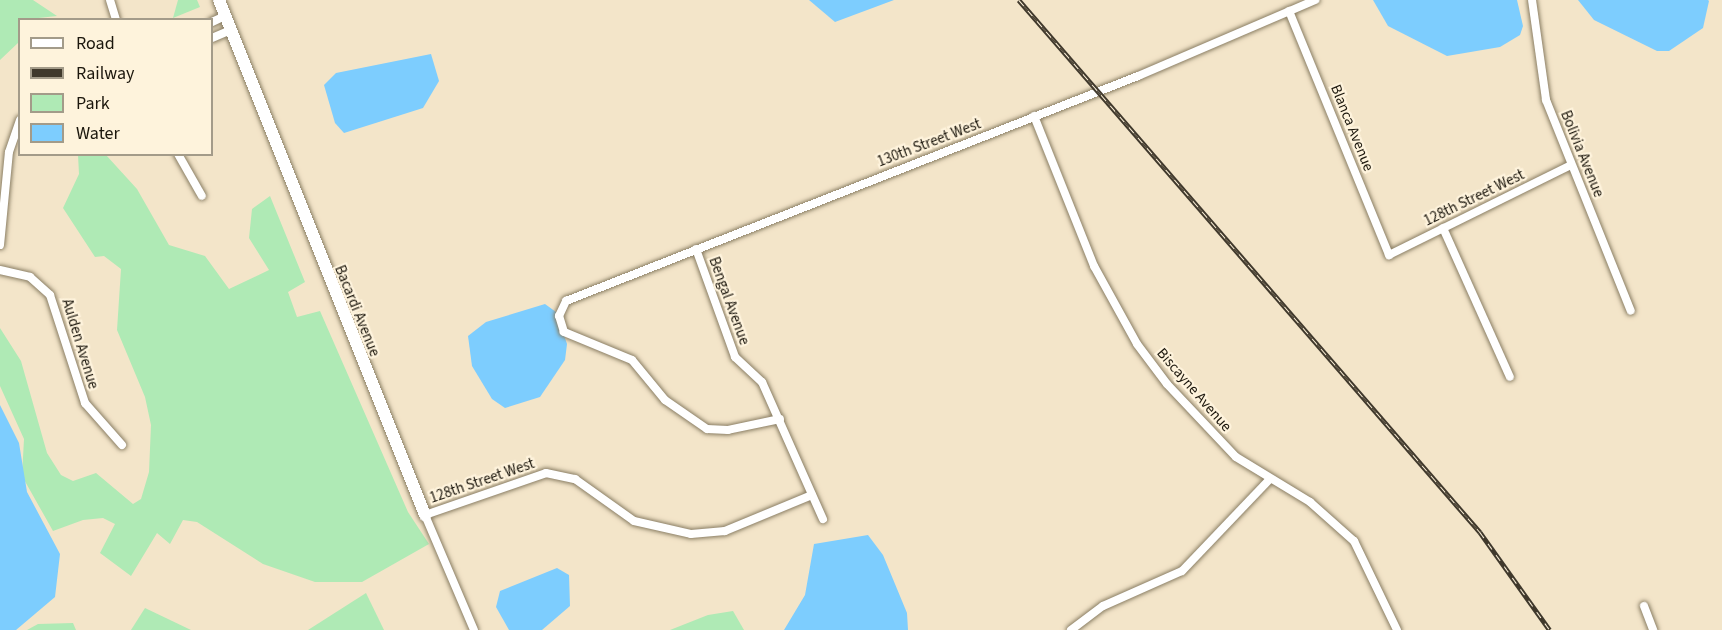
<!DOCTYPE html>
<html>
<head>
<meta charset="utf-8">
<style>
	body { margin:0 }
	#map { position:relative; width:1722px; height:630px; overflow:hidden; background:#f3e5c9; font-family:"Source Sans 3",sans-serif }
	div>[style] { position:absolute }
	.green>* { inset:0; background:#afeab5 }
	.water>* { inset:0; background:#7dcdfe }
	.roads { filter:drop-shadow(0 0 2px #8a7e64) drop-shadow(0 0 2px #8a7e64) }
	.street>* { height:8px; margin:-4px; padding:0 4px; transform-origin:4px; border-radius:4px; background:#fff }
	.secondary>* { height:12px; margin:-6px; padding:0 6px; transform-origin:6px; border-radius:6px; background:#fff }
	.rail>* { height:4.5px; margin-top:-2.25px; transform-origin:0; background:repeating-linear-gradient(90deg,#fef3dc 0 7px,#40392c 0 14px); box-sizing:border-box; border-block:2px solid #40392c }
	span { translate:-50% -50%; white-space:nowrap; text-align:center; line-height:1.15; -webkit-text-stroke:4.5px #fef3dc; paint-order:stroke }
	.street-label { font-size:15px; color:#1b160c }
	.legend { position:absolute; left:18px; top:18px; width:195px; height:138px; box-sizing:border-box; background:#fef3dc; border:2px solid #a39b89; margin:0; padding:8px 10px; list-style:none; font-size:18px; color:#1b160c }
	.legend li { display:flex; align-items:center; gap:12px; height:30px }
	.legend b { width:30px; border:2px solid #a39b89 }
</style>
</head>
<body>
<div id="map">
	<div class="green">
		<i style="clip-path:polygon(0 0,33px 0,57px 16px,20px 20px,19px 42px,0 60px)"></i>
		<i style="clip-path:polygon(178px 0,197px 0,200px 7px,173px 18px)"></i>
		<i style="clip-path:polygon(78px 155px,106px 155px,137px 189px,169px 245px,205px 256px,229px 289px,269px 270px,249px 238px,252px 209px,270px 196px,305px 282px,288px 292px,297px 317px,320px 311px,408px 512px,429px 544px,362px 582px,315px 582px,263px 564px,197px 522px,183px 520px,170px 544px,157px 533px,131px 576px,100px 553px,115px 524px,103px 518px,83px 520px,53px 531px,22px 476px,24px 439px,0 386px,0 328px,21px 361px,47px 453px,61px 475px,73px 481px,96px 473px,133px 504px,141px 499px,149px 472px,151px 425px,145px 397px,117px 330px,121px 269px,104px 256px,95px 257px,63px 208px,79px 174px)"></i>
		<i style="clip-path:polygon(366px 593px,384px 630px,308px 630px)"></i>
		<i style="clip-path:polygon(145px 608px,191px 630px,131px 630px)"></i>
		<i style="clip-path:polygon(733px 611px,744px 630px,670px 630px,708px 615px)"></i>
		<i style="clip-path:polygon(73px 623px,76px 630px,27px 630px,38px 624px)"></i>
	</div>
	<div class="water">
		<i style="clip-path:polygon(809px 0,894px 0,835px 22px)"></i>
		<i style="clip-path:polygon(1373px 0,1517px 0,1523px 26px,1520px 35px,1500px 47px,1447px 56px,1388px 26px)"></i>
		<i style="clip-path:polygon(1578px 0,1708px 0,1709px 1px,1703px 28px,1669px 51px,1657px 51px,1594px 20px)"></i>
		<i style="clip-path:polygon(431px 54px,439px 81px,423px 108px,344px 133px,335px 123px,324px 85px,336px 73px)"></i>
		<i style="clip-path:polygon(545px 304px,556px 312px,567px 344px,565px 360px,540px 397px,505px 408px,492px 399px,472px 366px,468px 336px,486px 322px)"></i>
		<i style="clip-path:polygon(0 405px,19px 443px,27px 492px,60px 554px,55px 597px,16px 630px,0 630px)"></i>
		<i style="clip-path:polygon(868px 535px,883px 555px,907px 613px,908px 630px,784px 630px,805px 595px,814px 544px)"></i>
		<i style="clip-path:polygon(557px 568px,569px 575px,570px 606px,542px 630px,509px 630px,496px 607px,500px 591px)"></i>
	</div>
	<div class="roads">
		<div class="street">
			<i style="left:110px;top:0;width:21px;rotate:73deg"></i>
			<i style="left:1532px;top:0;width:101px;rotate:82deg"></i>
			<i style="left:1546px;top:100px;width:227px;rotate:68.1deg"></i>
			<i style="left:1289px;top:11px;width:264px;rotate:67.7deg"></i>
			<i style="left:1389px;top:255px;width:203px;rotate:-26.3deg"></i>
			<i style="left:212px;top:22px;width:14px;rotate:-25deg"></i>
			<i style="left:212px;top:38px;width:21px;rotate:-23deg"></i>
			<i style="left:1034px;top:116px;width:162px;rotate:68.2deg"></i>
			<i style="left:1094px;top:266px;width:89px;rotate:61.1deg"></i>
			<i style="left:1137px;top:344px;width:50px;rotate:53.1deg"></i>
			<i style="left:1167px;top:384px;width:100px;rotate:46.6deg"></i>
			<i style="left:1236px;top:457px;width:87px;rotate:31.3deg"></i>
			<i style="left:1310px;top:502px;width:59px;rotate:41.6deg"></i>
			<i style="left:1354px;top:541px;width:99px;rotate:64.2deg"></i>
			<i style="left:178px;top:154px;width:48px;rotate:60.3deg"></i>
			<i style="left:1443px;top:228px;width:163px;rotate:65.8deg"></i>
			<i style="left:0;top:245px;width:93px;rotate:-84.5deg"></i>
			<i style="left:9px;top:152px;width:34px;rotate:-71deg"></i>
			<i style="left:696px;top:249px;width:115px;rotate:70.1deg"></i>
			<i style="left:735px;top:357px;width:37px;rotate:43deg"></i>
			<i style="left:762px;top:382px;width:150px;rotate:66deg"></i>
			<i style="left:0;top:270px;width:31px;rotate:13deg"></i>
			<i style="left:30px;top:277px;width:27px;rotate:42deg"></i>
			<i style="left:50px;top:295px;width:114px;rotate:72deg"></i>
			<i style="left:85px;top:403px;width:56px;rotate:48.6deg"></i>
			<i style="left:780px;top:419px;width:53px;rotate:168.1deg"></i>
			<i style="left:728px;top:430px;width:21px;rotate:-177deg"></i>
			<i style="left:707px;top:429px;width:51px;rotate:-145.4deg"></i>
			<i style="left:665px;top:400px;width:52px;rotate:-129.5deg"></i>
			<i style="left:632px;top:360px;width:74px;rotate:-157.6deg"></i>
			<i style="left:564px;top:332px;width:17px;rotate:-107deg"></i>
			<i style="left:559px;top:316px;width:17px;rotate:-65deg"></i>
			<i style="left:566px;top:301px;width:615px;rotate:-21.47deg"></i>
			<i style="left:1138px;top:76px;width:193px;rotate:-23.2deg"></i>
			<i style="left:1644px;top:606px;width:26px;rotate:69deg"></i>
			<i style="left:474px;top:630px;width:125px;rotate:-113.1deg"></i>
			<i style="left:425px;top:515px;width:128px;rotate:-19.1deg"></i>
			<i style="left:546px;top:473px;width:30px;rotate:12deg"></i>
			<i style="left:575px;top:479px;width:72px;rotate:35.4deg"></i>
			<i style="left:634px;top:521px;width:58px;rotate:12.8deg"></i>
			<i style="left:691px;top:534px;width:34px;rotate:-5deg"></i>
			<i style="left:725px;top:531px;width:94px;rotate:-22.5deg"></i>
			<i style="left:1071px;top:630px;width:40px;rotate:-37deg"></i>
			<i style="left:1103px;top:606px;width:86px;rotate:-23.9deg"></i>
			<i style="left:1182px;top:571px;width:126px;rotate:-46.3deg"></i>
		</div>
		<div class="secondary">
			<i style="left:219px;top:0;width:555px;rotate:68.2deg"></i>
		</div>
	</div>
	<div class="rail">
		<i style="left:1019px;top:0;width:704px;rotate:49.09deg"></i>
		<i style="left:1480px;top:532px;width:120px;rotate:54.5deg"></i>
	</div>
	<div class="street-label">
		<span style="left:1352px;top:128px;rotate:68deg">Blanca Avenue</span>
		<span style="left:929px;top:143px;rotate:-21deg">130th Street West</span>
		<span style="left:1582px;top:154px;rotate:68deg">Bolivia Avenue</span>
		<span style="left:1474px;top:198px;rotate:-26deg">128th Street West</span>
		<span style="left:729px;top:301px;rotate:70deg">Bengal Avenue</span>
		<span style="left:357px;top:311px;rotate:68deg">Bacardi Avenue</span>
		<span style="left:80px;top:344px;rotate:73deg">Aulden Avenue</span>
		<span style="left:1194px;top:390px;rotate:49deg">Biscayne Avenue</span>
		<span style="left:482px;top:481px;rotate:-19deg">128th Street West</span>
	</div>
	<ul class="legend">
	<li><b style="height:8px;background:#fff"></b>Road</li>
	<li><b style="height:8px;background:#40392c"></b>Railway</li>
	<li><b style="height:16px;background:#afeab5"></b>Park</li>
	<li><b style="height:16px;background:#7dcdfe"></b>Water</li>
	</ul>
</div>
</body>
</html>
